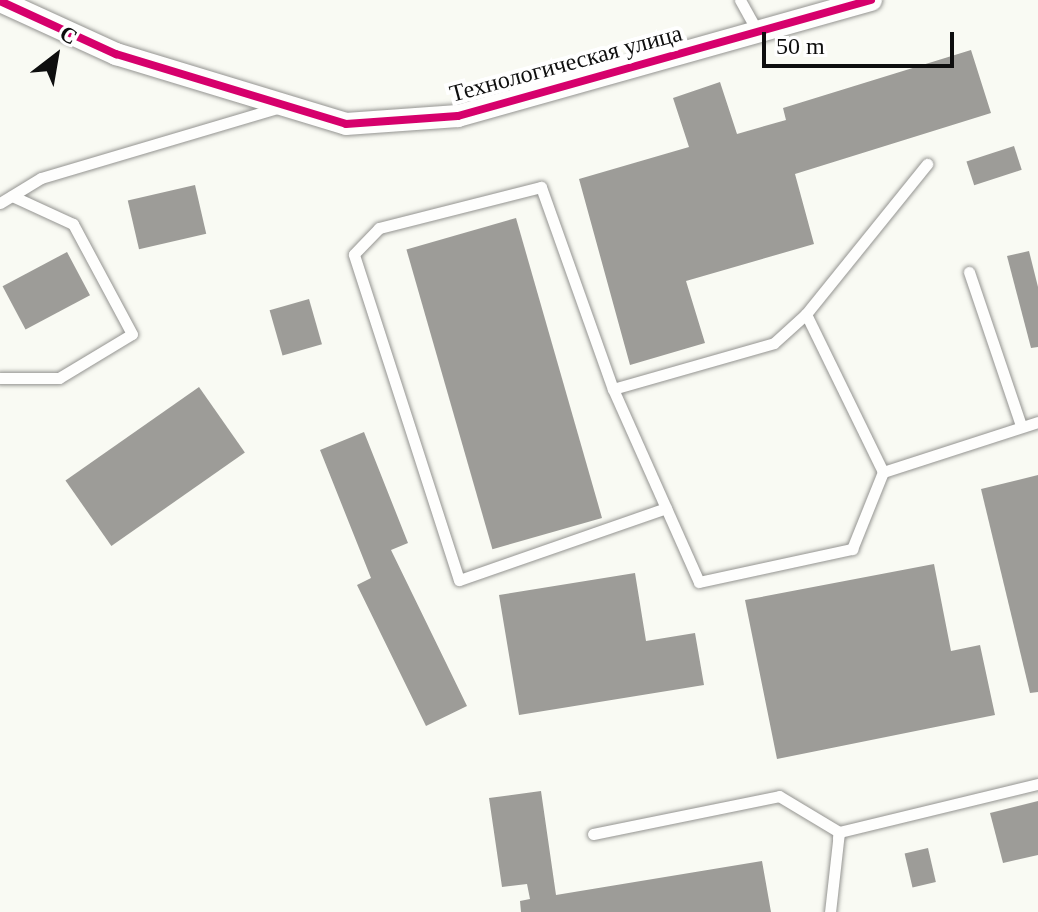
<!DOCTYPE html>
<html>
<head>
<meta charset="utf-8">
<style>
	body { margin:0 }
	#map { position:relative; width:1038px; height:912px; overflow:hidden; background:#f9faf3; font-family:Georgia,serif }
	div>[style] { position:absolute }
	.building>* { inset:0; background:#9d9c98; transform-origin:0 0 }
	.roads { filter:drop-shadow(0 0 2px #949491) drop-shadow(0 0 2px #949491) }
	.service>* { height:11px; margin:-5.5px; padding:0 5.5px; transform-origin:5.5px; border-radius:5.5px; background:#fefefd }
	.minor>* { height:22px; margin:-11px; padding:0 11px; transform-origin:11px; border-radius:11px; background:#fefefd }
	.cycleway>* { height:8px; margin:-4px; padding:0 4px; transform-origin:4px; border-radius:4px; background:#d6006c }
	span { translate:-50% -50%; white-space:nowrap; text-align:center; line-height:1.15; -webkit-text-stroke:8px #fff; paint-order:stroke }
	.street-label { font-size:24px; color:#0e0e0e }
	.north { position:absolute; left:16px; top:16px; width:80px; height:80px; -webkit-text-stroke:6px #fff; paint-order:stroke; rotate:31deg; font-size:22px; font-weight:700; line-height:32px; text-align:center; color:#0e0e0e }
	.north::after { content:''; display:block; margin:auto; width:28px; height:36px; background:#0e0e0e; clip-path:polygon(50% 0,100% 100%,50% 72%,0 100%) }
	.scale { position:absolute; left:762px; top:32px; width:192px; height:36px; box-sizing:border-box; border:4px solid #0e0e0e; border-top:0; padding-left:10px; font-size:24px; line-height:28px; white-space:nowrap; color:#0e0e0e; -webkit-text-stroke:6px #fff; paint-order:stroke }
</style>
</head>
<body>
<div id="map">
	<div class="building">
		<i style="clip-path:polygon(971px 50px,991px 113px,795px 174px,814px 244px,686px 281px,705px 343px,630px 365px,579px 179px,689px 147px,673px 98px,720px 82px,737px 134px,786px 120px,783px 108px)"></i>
		<i style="left:1014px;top:146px;width:25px;height:50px;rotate:72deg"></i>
		<i style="left:195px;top:185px;width:50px;height:69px;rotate:77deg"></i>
		<i style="left:516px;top:218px;width:312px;height:114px;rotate:74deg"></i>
		<i style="clip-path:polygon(1029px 251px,1038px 287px,1038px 347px,1031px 348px,1007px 256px)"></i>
		<i style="left:67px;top:252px;width:49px;height:73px;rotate:62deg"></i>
		<i style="left:309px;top:299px;width:47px;height:41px;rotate:74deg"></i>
		<i style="left:199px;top:387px;width:80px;height:163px;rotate:55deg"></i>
		<i style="clip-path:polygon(364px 432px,408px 543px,391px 550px,467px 706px,426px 726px,357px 585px,371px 578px,320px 450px)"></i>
		<i style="clip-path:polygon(1038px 475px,1038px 692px,1030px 693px,981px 489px)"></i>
		<i style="clip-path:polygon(934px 564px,951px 651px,980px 645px,995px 715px,777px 759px,745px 600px)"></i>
		<i style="clip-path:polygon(635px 573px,646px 641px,695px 633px,704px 685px,519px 715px,499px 595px)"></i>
		<i style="clip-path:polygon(541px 791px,556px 895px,762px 861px,771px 912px,521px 912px,520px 901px,530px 899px,527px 884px,502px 887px,489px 798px)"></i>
		<i style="clip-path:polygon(1038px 801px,1038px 855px,1003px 863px,990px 813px)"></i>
		<i style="left:928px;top:848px;width:35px;height:24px;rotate:77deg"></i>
	</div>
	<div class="roads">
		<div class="service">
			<i style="left:740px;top:0;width:37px;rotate:61deg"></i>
			<i style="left:0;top:203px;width:48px;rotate:-31.4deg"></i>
			<i style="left:41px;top:178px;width:249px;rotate:-16.5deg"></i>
			<i style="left:969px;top:272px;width:163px;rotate:71.3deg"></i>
			<i style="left:806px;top:314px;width:193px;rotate:-51.1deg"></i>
			<i style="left:0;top:378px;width:59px"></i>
			<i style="left:59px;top:378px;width:85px;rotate:-31.1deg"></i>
			<i style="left:132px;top:334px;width:125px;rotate:-118.2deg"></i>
			<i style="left:73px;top:224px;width:67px;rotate:-155.3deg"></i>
			<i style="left:613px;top:389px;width:167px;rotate:-15.9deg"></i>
			<i style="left:774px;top:343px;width:43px;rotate:-42.2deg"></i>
			<i style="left:806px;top:314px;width:176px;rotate:64deg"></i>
			<i style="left:666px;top:508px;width:219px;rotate:160.8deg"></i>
			<i style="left:459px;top:580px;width:342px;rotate:-107.9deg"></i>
			<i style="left:354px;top:254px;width:36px;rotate:-46deg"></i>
			<i style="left:379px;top:228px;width:167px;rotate:-14.2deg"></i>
			<i style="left:541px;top:187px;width:214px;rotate:70.4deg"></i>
			<i style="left:613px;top:389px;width:211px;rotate:66deg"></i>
			<i style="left:699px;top:582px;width:157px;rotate:-12.2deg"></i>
			<i style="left:852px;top:549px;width:83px;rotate:-68.1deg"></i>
			<i style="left:883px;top:472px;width:163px;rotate:-17.9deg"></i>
			<i style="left:593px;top:834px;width:190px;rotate:-11.5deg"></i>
			<i style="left:779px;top:796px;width:70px;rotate:31deg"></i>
			<i style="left:839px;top:832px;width:81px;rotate:96.4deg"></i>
			<i style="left:838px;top:838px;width:6px;rotate:-81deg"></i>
			<i style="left:839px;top:832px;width:205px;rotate:-13.6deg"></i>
		</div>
		<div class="minor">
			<i style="left:0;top:1px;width:128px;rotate:24.6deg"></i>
			<i style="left:116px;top:54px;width:240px;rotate:16.9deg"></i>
			<i style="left:346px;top:124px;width:112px;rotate:-4.1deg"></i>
			<i style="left:458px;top:116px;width:429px;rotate:-15.7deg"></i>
		</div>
	</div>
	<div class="cycleway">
		<i style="left:0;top:1px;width:128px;rotate:24.6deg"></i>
		<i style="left:116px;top:54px;width:240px;rotate:16.9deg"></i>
		<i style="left:346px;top:124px;width:112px;rotate:-4.1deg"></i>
		<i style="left:458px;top:116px;width:429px;rotate:-15.7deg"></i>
	</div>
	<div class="street-label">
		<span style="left:566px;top:64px;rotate:-15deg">Технологическая улица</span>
	</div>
	<div class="north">С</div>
	<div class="scale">50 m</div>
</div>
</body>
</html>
